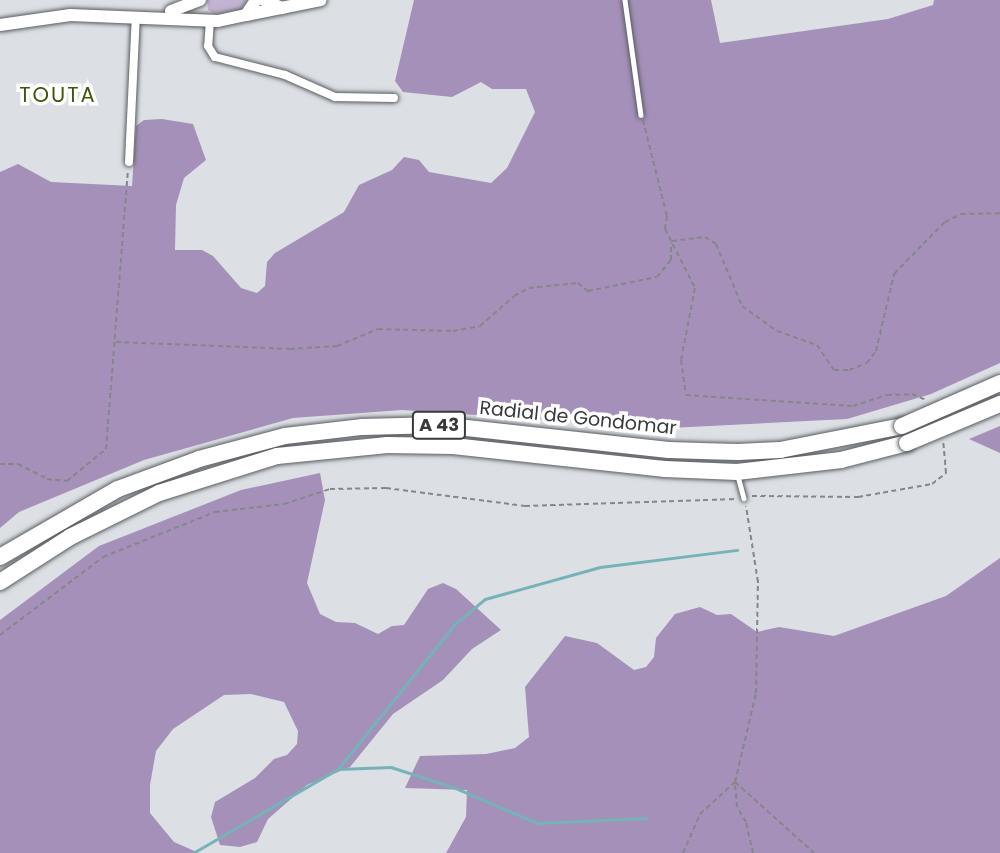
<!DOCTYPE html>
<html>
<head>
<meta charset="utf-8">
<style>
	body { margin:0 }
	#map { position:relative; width:1000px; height:853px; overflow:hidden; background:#dce0e5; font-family:Poppins,sans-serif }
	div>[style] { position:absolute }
	.green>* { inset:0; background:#c2b4d1 }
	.forest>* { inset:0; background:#a590b9 }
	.stream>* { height:2.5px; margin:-1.25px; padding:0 1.25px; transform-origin:1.25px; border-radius:1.25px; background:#75b3b8 }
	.path>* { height:2px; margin-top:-1px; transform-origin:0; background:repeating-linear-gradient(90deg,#848689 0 5px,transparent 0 8.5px) }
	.roads { filter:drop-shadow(0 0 2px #595d61) drop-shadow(0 0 2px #595d61) }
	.service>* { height:4.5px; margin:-2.25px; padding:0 2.25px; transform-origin:2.25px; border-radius:2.25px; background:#fff }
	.minor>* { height:8px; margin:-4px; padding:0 4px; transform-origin:4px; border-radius:4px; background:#fff }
	.secondary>* { height:12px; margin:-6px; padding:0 6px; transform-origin:6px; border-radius:6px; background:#fff }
	.primary>* { height:12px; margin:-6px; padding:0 6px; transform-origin:6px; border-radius:6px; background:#fff }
	.motorway>* { height:16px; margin:-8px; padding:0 8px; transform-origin:8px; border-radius:8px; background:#fff }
	.bridges { filter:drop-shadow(0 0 2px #595d61) drop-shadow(0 0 2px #595d61) }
	.motorway-bridge>* { height:16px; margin:-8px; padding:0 8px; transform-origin:8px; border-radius:8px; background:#fff }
	span { translate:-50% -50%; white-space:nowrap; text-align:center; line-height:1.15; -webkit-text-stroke:7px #fff; paint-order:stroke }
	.shield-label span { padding:2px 5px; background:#fff; border:2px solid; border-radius:5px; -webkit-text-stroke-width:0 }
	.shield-label { font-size:18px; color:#38393b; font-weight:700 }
	.street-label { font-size:19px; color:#38393b }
	.neighbourhood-label { font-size:21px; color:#415508; letter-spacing:2px }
</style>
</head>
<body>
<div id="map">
	<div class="green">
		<i style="clip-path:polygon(207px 0,247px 0,241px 10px,215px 14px,208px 10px)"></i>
	</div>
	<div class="forest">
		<i style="clip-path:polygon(414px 0,711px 0,720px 43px,888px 19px,933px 5px,934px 0,1000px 0,1000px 363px,931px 394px,847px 419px,670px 428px,402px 410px,293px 418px,144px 460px,19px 512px,0 528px,0 172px,18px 164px,51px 182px,132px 186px,136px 126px,144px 120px,162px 119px,193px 124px,206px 160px,184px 178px,176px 205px,175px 250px,202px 250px,213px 256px,241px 288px,257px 293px,265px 286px,267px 262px,275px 253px,344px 212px,359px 185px,392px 170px,404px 157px,419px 160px,429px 172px,491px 183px,507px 168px,535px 112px,526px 89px,492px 89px,481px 82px,452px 97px,403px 92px,395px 81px)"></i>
		<i style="clip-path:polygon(1000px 426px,1000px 453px,969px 439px)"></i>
		<i style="clip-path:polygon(320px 473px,325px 500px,307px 583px,320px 614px,336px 622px,355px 623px,378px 634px,392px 626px,404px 625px,428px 589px,443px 583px,456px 589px,501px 630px,472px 649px,443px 680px,393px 714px,350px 767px,307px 785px,268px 819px,257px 842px,240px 847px,220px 845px,211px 817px,215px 802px,255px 778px,274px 759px,287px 755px,297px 744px,298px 731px,284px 702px,251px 694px,224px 695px,173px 729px,156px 751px,150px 785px,150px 813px,174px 842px,199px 853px,0 853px,0 620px,99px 546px,241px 490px)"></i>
		<i style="clip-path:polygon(1000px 558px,1000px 853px,446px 853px,466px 817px,467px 790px,405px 788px,420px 756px,486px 754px,515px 748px,529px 737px,525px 687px,565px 636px,597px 643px,634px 670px,646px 667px,654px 657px,656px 638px,675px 614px,700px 607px,717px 615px,731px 614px,757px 632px,779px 627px,834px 636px,946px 596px)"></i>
	</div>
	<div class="stream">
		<i style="left:338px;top:769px;width:53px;rotate:-2.2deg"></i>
		<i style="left:391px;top:767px;width:65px;rotate:17.9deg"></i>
		<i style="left:453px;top:787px;width:92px;rotate:23deg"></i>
		<i style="left:538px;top:823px;width:108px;rotate:-2.7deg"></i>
		<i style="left:193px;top:853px;width:168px;rotate:-30.1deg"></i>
		<i style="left:338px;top:769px;width:185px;rotate:-51.1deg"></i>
		<i style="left:454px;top:625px;width:40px;rotate:-40deg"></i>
		<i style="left:485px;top:599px;width:119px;rotate:-15.5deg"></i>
		<i style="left:600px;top:567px;width:138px;rotate:-7.1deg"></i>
	</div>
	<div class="path">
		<i style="left:643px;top:120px;width:99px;rotate:76deg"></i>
		<i style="left:667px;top:216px;width:13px;rotate:99deg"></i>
		<i style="left:665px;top:229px;width:66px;rotate:63deg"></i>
		<i style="left:695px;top:288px;width:73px;rotate:101deg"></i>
		<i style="left:681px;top:360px;width:35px;rotate:82deg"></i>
		<i style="left:686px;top:395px;width:167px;rotate:3.8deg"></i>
		<i style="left:853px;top:406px;width:36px;rotate:-18deg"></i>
		<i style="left:887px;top:395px;width:25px;rotate:-2deg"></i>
		<i style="left:912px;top:394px;width:15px;rotate:23deg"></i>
		<i style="left:672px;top:241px;width:33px;rotate:-7deg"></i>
		<i style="left:705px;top:237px;width:13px;rotate:32deg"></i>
		<i style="left:716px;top:244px;width:67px;rotate:67.2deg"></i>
		<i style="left:742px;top:306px;width:43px;rotate:35.5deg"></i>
		<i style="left:777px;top:331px;width:42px;rotate:19.3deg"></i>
		<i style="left:817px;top:345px;width:30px;rotate:56deg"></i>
		<i style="left:834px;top:370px;width:15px"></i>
		<i style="left:849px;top:370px;width:19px;rotate:-21deg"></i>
		<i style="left:867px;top:363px;width:15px;rotate:-53deg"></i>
		<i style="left:876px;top:351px;width:79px;rotate:-76.8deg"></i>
		<i style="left:894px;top:274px;width:42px;rotate:-46deg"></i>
		<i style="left:923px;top:244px;width:31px;rotate:-45deg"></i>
		<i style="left:945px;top:222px;width:18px;rotate:-27deg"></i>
		<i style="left:961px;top:214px;width:39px;rotate:-1deg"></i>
		<i style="left:116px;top:342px;width:174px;rotate:2.3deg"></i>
		<i style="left:290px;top:349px;width:47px;rotate:-3.7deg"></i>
		<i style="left:337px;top:346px;width:44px;rotate:-22.5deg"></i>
		<i style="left:378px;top:329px;width:75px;rotate:1.5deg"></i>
		<i style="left:453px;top:331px;width:27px;rotate:-10deg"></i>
		<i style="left:480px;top:326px;width:45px;rotate:-41.4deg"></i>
		<i style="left:514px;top:296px;width:17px;rotate:-28deg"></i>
		<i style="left:529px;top:288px;width:49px;rotate:-5.8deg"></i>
		<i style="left:578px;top:283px;width:13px;rotate:39deg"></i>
		<i style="left:588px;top:291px;width:70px;rotate:-11.5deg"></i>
		<i style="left:657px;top:277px;width:22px;rotate:-51deg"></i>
		<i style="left:671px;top:260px;width:18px;rotate:-90deg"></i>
		<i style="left:0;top:464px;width:18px"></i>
		<i style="left:18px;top:464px;width:33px;rotate:27deg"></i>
		<i style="left:47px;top:479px;width:20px;rotate:6deg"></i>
		<i style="left:67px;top:481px;width:50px;rotate:-39.4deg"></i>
		<i style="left:106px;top:449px;width:280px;rotate:-85.5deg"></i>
		<i style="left:752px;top:496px;width:106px;rotate:0.5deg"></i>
		<i style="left:858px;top:497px;width:75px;rotate:-10deg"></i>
		<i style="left:932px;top:484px;width:18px;rotate:-38deg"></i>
		<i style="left:946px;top:473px;width:33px;rotate:-95deg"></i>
		<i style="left:0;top:635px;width:129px;rotate:-37.1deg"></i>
		<i style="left:103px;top:557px;width:121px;rotate:-21.9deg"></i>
		<i style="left:215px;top:512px;width:69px;rotate:-6.6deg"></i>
		<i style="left:284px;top:504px;width:48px;rotate:-18.1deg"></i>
		<i style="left:330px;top:489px;width:56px;rotate:-1deg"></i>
		<i style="left:386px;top:488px;width:140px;rotate:7.4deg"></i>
		<i style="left:525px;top:506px;width:212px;rotate:-1.9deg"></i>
		<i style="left:683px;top:853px;width:43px;rotate:-66.4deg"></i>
		<i style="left:700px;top:814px;width:47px;rotate:-42.4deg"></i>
		<i style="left:735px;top:782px;width:91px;rotate:-76.7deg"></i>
		<i style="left:756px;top:693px;width:111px;rotate:-89deg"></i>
		<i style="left:758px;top:582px;width:77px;rotate:-99deg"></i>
		<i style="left:753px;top:853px;width:32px;rotate:-103deg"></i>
		<i style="left:746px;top:822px;width:17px;rotate:-121deg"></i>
		<i style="left:737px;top:807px;width:25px;rotate:-95deg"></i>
		<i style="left:735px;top:782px;width:106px;rotate:41.9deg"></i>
	</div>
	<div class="roads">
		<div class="service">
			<i style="left:625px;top:0;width:116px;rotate:82.1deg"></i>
			<i style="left:738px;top:476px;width:23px;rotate:75deg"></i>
		</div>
		<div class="minor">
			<i style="left:210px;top:20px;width:26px;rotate:94deg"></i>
			<i style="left:208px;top:46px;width:13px;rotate:58deg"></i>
			<i style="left:215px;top:57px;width:72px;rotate:14.4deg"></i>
			<i style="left:285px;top:75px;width:55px;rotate:23.7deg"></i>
			<i style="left:335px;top:97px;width:59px;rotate:1deg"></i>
			<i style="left:129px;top:162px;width:146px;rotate:-87.3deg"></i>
		</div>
		<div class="secondary">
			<i style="left:171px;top:11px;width:31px;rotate:-21deg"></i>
			<i style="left:0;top:25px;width:71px;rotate:-8.1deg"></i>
			<i style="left:70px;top:15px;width:148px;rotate:2.3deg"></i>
			<i style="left:218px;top:21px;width:29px;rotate:-12deg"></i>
			<i style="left:246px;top:15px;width:18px;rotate:-56deg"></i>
		</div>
		<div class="primary">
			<i style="left:264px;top:0;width:20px;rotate:24deg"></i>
			<i style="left:246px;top:15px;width:76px;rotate:-11.3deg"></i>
		</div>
		<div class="motorway">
			<i style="left:0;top:557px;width:136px;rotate:-30deg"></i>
			<i style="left:118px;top:489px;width:86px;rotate:-20.3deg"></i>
			<i style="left:199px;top:459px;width:89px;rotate:-15deg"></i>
			<i style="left:285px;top:436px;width:78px;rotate:-6.7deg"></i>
			<i style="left:362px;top:427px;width:77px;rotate:-1.5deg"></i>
			<i style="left:439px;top:425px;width:231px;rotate:6.2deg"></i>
			<i style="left:669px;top:450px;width:69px;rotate:1.7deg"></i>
			<i style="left:738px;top:452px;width:42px;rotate:-2.7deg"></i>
			<i style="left:780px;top:450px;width:124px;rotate:-11.1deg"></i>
			<i style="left:0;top:582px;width:83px;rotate:-32.7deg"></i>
			<i style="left:70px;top:537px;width:99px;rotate:-26.3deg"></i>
			<i style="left:159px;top:493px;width:124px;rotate:-17.4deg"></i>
			<i style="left:277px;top:456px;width:111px;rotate:-5.7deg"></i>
			<i style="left:387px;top:445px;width:66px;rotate:0.9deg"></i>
			<i style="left:453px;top:446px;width:213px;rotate:6.2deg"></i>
			<i style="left:665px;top:469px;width:72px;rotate:2.4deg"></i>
			<i style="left:737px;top:472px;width:105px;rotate:-6.6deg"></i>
			<i style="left:841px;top:460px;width:68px;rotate:-14.4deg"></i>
		</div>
	</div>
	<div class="bridges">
		<div class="motorway-bridge">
			<i style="left:902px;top:426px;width:107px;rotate:-23.7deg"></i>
			<i style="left:907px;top:443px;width:101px;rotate:-22.8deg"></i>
		</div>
	</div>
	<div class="shield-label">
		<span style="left:439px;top:425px">A 43</span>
	</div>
	<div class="street-label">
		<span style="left:578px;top:418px;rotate:6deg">Radial de Gondomar</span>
	</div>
	<div class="neighbourhood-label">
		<span style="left:58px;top:95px">TOUTA</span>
	</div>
</div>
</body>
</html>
